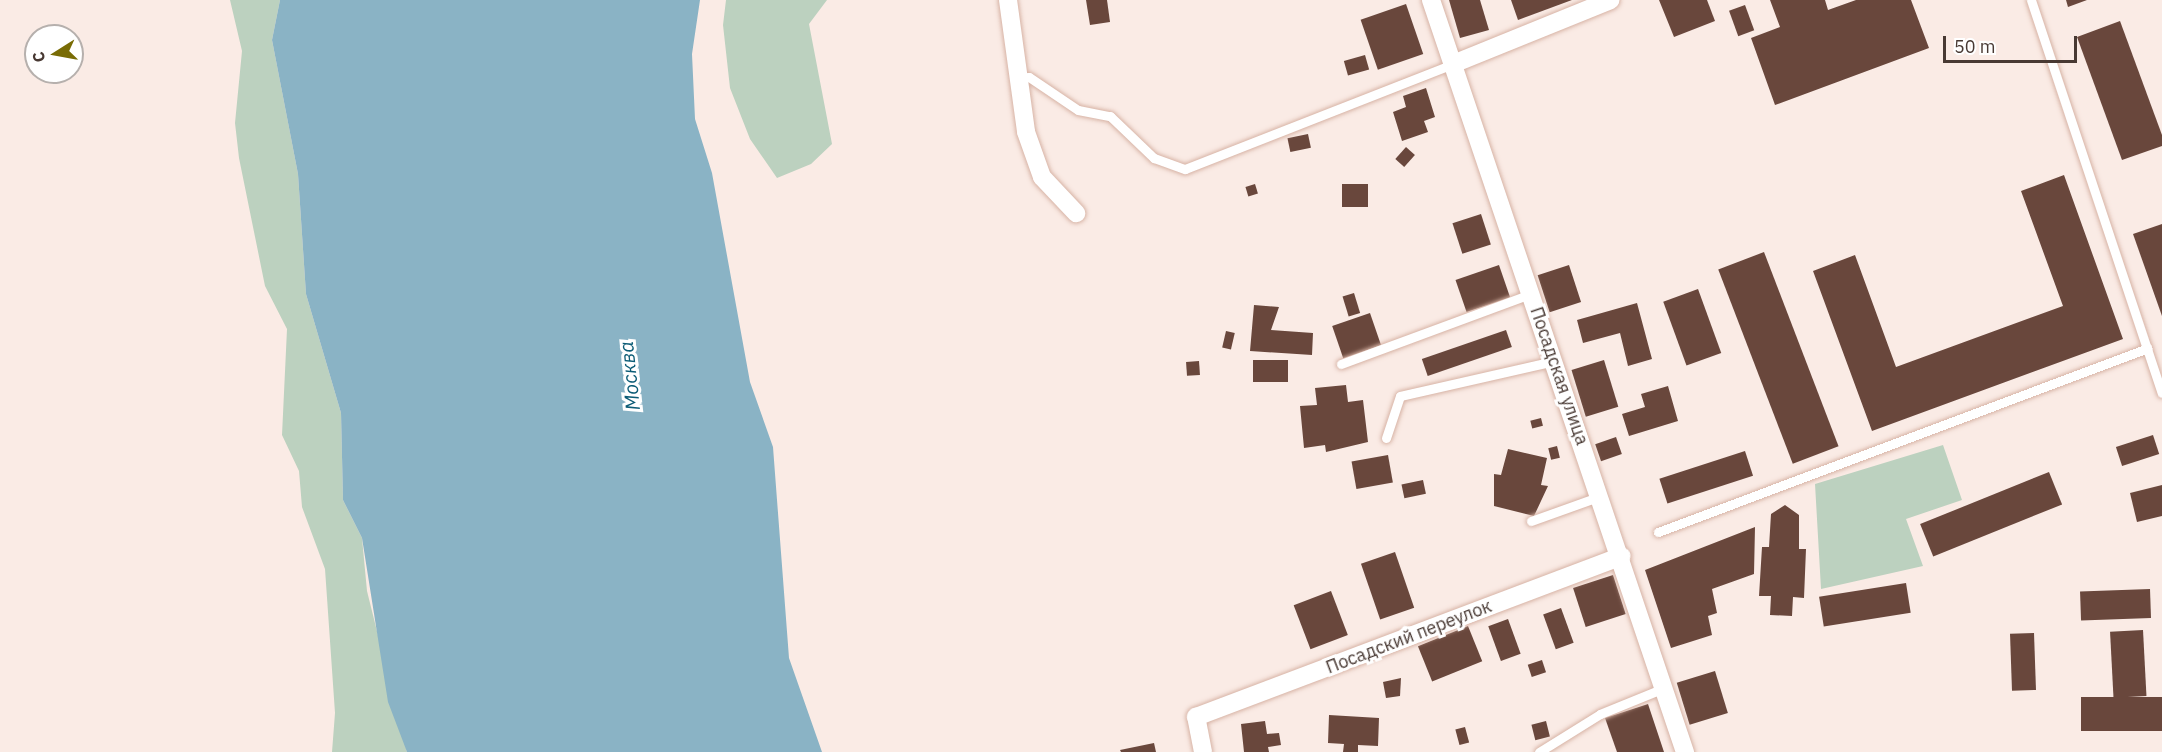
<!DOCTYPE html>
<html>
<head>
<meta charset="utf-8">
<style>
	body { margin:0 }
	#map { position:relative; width:2162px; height:752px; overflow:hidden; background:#faebe5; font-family:"IBM Plex Sans",sans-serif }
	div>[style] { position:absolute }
	.green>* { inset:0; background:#bcd1bf }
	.water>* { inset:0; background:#8ab3c5 }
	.building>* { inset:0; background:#69473c; transform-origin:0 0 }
	.roads { filter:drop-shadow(0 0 2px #d7b3a5) drop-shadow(0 0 2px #d7b3a5) }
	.lane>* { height:9px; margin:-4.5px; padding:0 4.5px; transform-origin:4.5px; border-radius:4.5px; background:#fff }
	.street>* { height:18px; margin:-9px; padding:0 9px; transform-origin:9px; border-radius:9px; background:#fff }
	span { translate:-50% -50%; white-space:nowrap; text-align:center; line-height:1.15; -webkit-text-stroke:6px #fff; paint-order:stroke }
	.street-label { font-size:18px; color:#483933 }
	.water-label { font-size:20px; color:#0c5c76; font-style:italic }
	.north { position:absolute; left:24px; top:24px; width:60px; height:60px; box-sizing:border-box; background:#fff; border:2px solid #b6b0ad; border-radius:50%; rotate:259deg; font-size:16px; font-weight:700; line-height:24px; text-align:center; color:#483933 }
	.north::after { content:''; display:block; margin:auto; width:21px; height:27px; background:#796c05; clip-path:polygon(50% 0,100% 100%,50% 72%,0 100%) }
	.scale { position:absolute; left:1943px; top:36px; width:134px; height:27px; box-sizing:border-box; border:3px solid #483933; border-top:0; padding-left:8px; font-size:18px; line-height:21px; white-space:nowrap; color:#483933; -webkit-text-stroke:4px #fff; paint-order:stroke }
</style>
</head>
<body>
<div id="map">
	<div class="green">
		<i style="clip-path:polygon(230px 0,280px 0,272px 40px,298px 174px,306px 294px,341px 413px,343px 500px,362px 538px,367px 591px,407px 752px,332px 752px,335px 713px,325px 569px,302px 507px,299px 471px,282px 435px,287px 329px,265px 286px,239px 158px,235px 123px,242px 51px)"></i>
		<i style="clip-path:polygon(726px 0,827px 0,809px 24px,832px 144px,811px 164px,777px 178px,750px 139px,730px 88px,723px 25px)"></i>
		<i style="clip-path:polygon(1943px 445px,1962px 500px,1906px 519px,1923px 566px,1821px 589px,1815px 484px)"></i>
	</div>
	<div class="water">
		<i style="clip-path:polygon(280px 0,700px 0,692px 54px,695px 119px,712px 173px,750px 382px,773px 447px,789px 658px,822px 752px,407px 752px,388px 702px,362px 538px,343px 500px,341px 413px,306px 294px,298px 174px,272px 40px)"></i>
	</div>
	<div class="building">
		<i style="clip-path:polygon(1086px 0,1107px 0,1110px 22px,1090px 25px)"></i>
		<i style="clip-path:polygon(1449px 0,1480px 0,1489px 30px,1460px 38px)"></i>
		<i style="clip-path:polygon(1511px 0,1572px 0,1518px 20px)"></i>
		<i style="clip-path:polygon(1659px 0,1707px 0,1715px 21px,1674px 37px)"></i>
		<i style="clip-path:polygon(1770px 0,1825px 0,1828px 10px,1856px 0,1911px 0,1929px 48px,1775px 105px,1751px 38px,1780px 27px)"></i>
		<i style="clip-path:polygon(2066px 0,2087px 0,2068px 7px)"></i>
		<i style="left:1406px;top:4px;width:53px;height:48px;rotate:71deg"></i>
		<i style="left:1745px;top:5px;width:27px;height:17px;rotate:70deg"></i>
		<i style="clip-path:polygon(2120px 21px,2162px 135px,2162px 146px,2122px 160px,2077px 37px)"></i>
		<i style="left:1365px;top:55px;width:15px;height:22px;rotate:74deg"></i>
		<i style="clip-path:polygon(1426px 88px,1435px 117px,1424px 121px,1428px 132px,1402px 141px,1393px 112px,1406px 107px,1403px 96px)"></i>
		<i style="left:1308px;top:134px;width:14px;height:21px;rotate:78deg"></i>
		<i style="left:1406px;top:147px;width:12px;height:16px;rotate:42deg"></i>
		<i style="clip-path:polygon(2064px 175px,2123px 339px,1872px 431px,1813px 271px,1855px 255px,1896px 367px,2063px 306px,2021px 191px)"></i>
		<i style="left:1255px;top:184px;width:10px;height:10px;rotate:73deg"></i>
		<i style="left:1342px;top:184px;width:26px;height:23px"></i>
		<i style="left:1481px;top:214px;width:32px;height:30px;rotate:72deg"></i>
		<i style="clip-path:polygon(2162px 224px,2162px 316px,2133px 234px)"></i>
		<i style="left:1764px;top:252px;width:208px;height:49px;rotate:69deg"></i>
		<i style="left:1499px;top:265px;width:34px;height:46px;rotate:71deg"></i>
		<i style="left:1569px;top:265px;width:39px;height:33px;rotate:72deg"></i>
		<i style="left:1698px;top:289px;width:68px;height:37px;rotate:70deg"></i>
		<i style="left:1354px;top:293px;width:21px;height:12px;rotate:73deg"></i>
		<i style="clip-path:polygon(1637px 303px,1652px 359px,1628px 366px,1620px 333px,1583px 343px,1577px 320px)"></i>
		<i style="clip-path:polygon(1254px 305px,1279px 307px,1271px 330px,1313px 333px,1312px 355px,1250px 351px)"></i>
		<i style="left:1370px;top:313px;width:34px;height:40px;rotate:71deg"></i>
		<i style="left:1506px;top:330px;width:18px;height:89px;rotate:71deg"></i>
		<i style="left:1226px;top:331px;width:9px;height:17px;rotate:13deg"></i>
		<i style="left:1253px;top:360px;width:35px;height:22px"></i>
		<i style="left:1604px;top:360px;width:49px;height:34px;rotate:73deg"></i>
		<i style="left:1199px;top:361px;width:14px;height:13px;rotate:86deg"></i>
		<i style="clip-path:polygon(1346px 385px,1348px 402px,1363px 400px,1368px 442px,1326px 452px,1325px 445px,1304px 448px,1300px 406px,1317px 405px,1315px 388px)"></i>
		<i style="clip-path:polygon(1668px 386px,1678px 421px,1629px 436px,1622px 414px,1645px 407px,1641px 394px)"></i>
		<i style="left:1541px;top:418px;width:8px;height:11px;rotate:76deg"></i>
		<i style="left:2153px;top:435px;width:20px;height:39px;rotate:72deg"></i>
		<i style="left:1616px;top:437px;width:18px;height:22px;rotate:71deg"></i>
		<i style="left:1557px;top:446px;width:12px;height:9px;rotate:76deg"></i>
		<i style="clip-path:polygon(1508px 449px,1547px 458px,1541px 485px,1548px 486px,1534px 516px,1494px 506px,1494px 474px,1501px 475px)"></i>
		<i style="left:1745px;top:451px;width:26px;height:90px;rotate:72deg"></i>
		<i style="left:1388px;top:455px;width:28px;height:37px;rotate:80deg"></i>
		<i style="left:2049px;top:472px;width:35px;height:139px;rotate:68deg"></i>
		<i style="left:1423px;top:480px;width:14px;height:22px;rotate:78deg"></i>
		<i style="clip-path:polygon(2162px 485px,2162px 516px,2137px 522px,2130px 493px)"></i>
		<i style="clip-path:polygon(1785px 505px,1799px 515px,1799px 549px,1806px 549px,1804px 598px,1793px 597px,1792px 616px,1770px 615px,1771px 596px,1759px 596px,1762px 547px,1769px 547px,1771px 514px)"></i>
		<i style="clip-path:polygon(1755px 527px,1754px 574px,1712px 589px,1717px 613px,1708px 616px,1712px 635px,1671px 648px,1645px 570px)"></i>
		<i style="left:1395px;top:552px;width:59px;height:36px;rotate:71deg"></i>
		<i style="left:1613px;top:575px;width:41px;height:42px;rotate:72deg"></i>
		<i style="left:1906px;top:583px;width:30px;height:88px;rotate:81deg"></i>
		<i style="left:2150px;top:589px;width:29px;height:70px;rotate:88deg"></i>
		<i style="left:1331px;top:591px;width:47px;height:40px;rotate:69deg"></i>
		<i style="left:1561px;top:608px;width:37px;height:19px;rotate:70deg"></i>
		<i style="left:1508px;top:619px;width:37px;height:21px;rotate:70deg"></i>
		<i style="left:1468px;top:626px;width:38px;height:54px;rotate:68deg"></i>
		<i style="left:2143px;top:630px;width:66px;height:33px;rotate:87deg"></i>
		<i style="left:2034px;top:633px;width:57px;height:24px;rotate:88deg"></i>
		<i style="left:1542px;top:660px;width:13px;height:15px;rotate:72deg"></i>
		<i style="left:1715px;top:671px;width:44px;height:40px;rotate:73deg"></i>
		<i style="clip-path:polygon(1401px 678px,1400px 696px,1386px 698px,1383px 682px)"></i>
		<i style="left:2162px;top:697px;width:34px;height:81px;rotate:90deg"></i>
		<i style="clip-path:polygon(1648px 704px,1664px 752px,1617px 752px,1605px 718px)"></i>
		<i style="clip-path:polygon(1329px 715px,1379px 718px,1378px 746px,1358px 745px,1358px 752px,1343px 752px,1344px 744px,1328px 743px)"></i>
		<i style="clip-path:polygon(1265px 721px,1267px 734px,1279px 733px,1281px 745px,1268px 747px,1269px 752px,1244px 752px,1241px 724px)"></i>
		<i style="left:1546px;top:721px;width:16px;height:15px;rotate:76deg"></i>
		<i style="left:1465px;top:727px;width:16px;height:10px;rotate:75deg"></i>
		<i style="clip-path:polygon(1154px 743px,1156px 752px,1121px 752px,1120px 750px)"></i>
	</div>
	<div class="roads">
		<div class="lane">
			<i style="left:2031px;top:0;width:414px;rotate:71.6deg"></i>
			<i style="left:1016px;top:78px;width:13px;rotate:-4deg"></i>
			<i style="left:1029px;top:77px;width:59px;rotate:34deg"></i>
			<i style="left:1078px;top:110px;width:33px;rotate:11deg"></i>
			<i style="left:1110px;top:116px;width:61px;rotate:43.7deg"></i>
			<i style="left:1154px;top:158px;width:33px;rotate:20deg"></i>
			<i style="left:1185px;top:169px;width:288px;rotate:-21.4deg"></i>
			<i style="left:1341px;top:364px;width:202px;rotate:-20.3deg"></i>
			<i style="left:1386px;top:438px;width:44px;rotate:-71.6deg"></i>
			<i style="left:1400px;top:396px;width:158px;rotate:-12.8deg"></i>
			<i style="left:1531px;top:521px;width:74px;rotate:-19.7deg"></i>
			<i style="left:1658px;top:532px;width:523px;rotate:-20.58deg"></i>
			<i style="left:1539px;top:752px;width:72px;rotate:-31.9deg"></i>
			<i style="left:1600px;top:714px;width:69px;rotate:-22.1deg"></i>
		</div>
		<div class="street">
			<i style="left:1008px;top:0;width:133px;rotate:82.2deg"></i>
			<i style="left:1026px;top:132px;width:48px;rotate:70.4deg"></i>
			<i style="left:1042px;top:177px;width:50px;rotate:46.6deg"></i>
			<i style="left:1431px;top:0;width:794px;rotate:71.34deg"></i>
			<i style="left:1453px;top:64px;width:170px;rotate:-22.1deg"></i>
			<i style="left:1203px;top:752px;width:36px;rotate:-101deg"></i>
			<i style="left:1196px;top:717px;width:455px;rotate:-20.7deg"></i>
		</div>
	</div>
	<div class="street-label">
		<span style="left:1559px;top:376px;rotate:71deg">Посадская улица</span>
		<span style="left:1409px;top:637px;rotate:-21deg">Посадский переулок</span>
	</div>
	<div class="water-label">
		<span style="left:629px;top:376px;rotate:-96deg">Москва</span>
	</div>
	<div class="north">С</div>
	<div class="scale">50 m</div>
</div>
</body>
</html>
